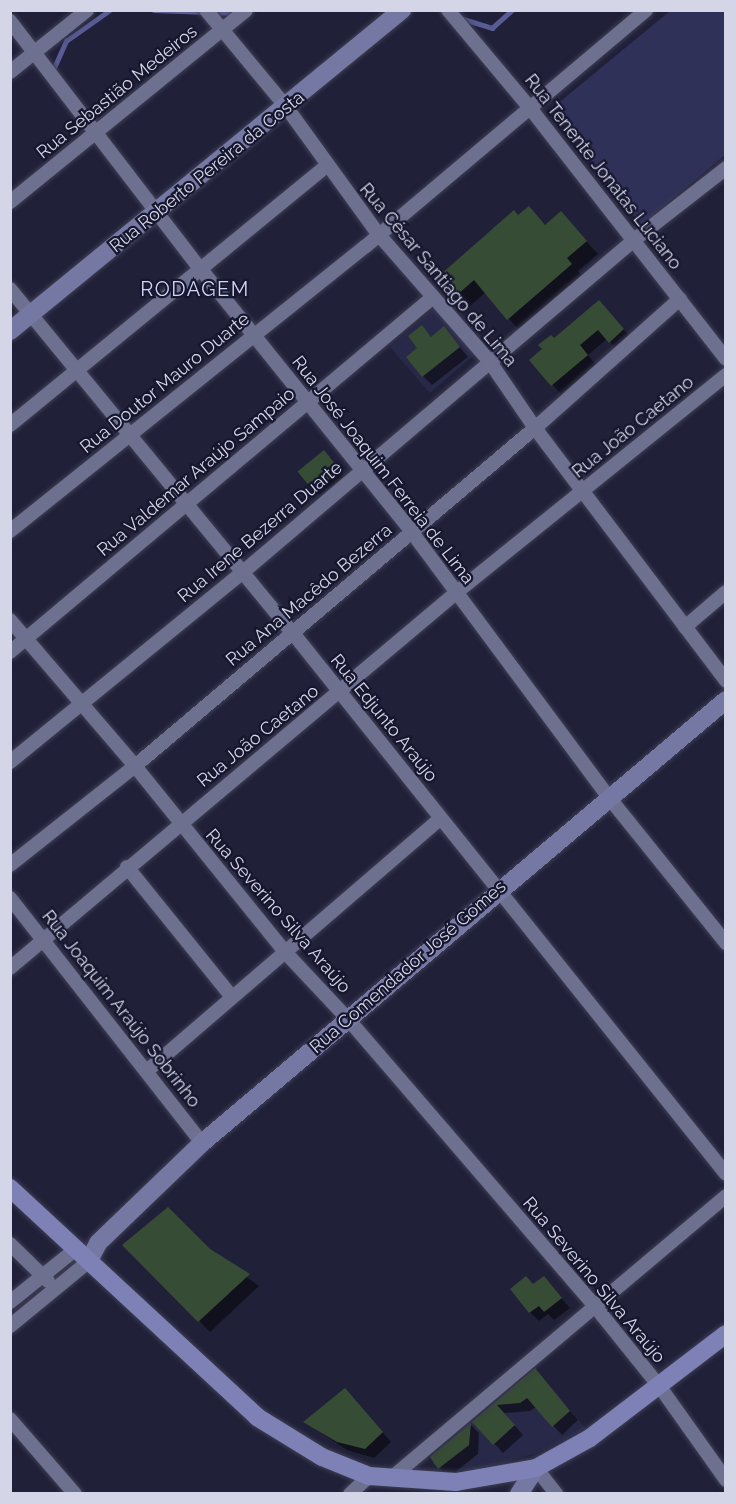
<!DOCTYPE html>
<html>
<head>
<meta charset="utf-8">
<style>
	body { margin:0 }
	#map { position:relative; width:736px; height:1504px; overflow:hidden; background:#202139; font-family:Raleway,sans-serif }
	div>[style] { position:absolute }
	.built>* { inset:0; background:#282948; transform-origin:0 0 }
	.green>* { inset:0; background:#303158 }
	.shadow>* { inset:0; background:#0007 }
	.stream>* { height:4.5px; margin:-2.25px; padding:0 2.25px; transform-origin:2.25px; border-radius:2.25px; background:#595b94 }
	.building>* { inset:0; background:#374c35; transform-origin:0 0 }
	.roads { filter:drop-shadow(0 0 2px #3f3e54) drop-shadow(0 0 2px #3f3e54) }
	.street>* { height:14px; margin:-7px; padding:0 7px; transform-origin:7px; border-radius:7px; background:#6d708e }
	.secondary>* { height:18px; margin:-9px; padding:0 9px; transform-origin:9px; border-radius:9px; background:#7578a2 }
	.primary>* { height:18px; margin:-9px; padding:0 9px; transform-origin:9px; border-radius:9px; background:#7d81b6 }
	span { translate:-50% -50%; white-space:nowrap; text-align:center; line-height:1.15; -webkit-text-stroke:4.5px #16172f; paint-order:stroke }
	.street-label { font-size:18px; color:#d4d6e7 }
	.neighbourhood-label { font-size:20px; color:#d0d3f4; letter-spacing:1.5px }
	.frame { position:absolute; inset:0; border:12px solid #d4d6e7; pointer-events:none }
</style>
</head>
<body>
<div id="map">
	<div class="built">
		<i style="left:436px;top:307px;width:61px;height:61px;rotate:49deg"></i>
		<i style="clip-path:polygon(535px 1368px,586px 1429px,537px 1453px,481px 1469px,444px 1471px,433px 1464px,433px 1447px)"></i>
	</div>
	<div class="green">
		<i style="clip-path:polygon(670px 11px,725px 11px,725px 155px,641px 225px,551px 109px)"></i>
	</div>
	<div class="shadow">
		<i style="clip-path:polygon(529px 208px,546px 226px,561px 213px,598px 254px,578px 271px,583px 277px,520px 331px,486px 292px,470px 306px,458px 294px)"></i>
		<i style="clip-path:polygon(608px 311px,632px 339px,619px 351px,607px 339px,588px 355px,596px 365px,561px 394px,531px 361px,554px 340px)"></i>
		<i style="clip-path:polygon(422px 327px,432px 338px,444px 328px,468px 357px,432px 385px,423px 376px,419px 348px)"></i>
		<i style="clip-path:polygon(330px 457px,344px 476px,320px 495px,314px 490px)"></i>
		<i style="clip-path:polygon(125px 1245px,209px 1250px,259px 1286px,210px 1332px)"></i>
		<i style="clip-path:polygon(544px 1278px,570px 1308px,554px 1320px,548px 1314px,539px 1321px,530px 1312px,534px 1285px)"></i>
		<i style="clip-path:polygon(535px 1370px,578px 1420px,562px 1435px,536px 1407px,530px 1411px,504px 1413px,523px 1435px,503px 1453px,474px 1422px)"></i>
		<i style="clip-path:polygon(354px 1399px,391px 1442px,374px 1458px,347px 1450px,305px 1422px)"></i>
		<i style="clip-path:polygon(471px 1425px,479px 1433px,478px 1454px,449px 1477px,440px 1468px)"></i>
	</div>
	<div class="stream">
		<i style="left:154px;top:10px;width:81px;rotate:2.1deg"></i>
		<i style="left:460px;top:18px;width:34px;rotate:17deg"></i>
		<i style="left:492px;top:28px;width:27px;rotate:-42deg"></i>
		<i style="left:54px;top:68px;width:30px;rotate:-66deg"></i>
		<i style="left:66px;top:41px;width:54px;rotate:-35.2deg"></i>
	</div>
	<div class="building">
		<i style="clip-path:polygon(529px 206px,545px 225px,561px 211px,587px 241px,567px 258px,572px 264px,507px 320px,474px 280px,457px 295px,440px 275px,514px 210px,518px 215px)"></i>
		<i style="clip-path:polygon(599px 300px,624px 329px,609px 343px,598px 330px,580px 345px,588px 355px,551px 386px,529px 360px,542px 349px,538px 345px,551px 335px,554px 338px)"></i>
		<i style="clip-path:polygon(422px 325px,431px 337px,444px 326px,460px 347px,422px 377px,406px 357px,417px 348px,408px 336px)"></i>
		<i style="left:324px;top:450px;width:26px;height:34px;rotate:51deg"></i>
		<i style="clip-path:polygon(168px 1207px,210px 1249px,250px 1274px,198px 1322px,122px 1245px)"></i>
		<i style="clip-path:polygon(526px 1276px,533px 1284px,544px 1276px,562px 1298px,544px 1312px,539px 1306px,529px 1313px,510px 1289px)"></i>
		<i style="clip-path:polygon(535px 1368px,570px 1411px,552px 1427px,527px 1398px,520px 1403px,497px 1405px,515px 1425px,493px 1445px,472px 1422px)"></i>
		<i style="clip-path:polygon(345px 1388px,383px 1432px,365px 1449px,337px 1442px,303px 1422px)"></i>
		<i style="clip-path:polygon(471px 1423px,469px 1445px,438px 1469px,430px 1457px)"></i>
	</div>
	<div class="roads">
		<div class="street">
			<i style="left:206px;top:10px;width:127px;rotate:50.4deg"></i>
			<i style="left:287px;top:108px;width:157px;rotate:54.1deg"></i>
			<i style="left:379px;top:235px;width:169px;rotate:48.8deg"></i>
			<i style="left:490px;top:362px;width:80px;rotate:55.7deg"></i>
			<i style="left:535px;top:428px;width:317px;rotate:52.9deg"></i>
			<i style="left:448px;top:10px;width:128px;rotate:50.1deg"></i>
			<i style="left:530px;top:108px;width:318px;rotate:52deg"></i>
			<i style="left:10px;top:21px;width:310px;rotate:52.5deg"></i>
			<i style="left:199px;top:267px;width:339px;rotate:51.2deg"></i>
			<i style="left:411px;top:531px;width:335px;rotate:53.4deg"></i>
			<i style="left:611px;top:800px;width:184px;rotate:51.2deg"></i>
			<i style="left:10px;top:72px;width:99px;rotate:-38.8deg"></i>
			<i style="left:10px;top:202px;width:304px;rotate:-39.1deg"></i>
			<i style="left:10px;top:289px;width:444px;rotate:50.6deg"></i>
			<i style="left:292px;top:632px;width:694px;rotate:51.31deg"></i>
			<i style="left:10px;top:425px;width:409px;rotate:-39.3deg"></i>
			<i style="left:10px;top:531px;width:456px;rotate:-38.7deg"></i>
			<i style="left:366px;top:246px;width:366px;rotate:-40.1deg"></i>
			<i style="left:10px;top:620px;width:192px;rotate:49.4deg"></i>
			<i style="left:135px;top:766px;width:239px;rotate:51.1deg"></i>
			<i style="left:285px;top:952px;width:92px;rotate:46.8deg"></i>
			<i style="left:348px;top:1019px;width:377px;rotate:49.3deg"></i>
			<i style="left:594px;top:1305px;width:105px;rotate:51.2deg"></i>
			<i style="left:660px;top:1387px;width:114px;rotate:54.6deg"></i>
			<i style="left:685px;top:627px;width:54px;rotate:-40.5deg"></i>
			<i style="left:10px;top:652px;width:552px;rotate:-40deg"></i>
			<i style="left:10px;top:762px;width:301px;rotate:-39.2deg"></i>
			<i style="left:243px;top:572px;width:513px;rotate:-40.33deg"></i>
			<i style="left:634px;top:240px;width:117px;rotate:-38deg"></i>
			<i style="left:10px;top:865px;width:159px;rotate:-38.4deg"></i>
			<i style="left:135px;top:766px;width:524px;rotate:-40.2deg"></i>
			<i style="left:535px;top:428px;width:194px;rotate:-41.7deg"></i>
			<i style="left:127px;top:867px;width:166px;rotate:51.1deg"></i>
			<i style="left:10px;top:898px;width:311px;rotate:51.9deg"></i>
			<i style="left:10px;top:968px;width:584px;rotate:-40.07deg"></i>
			<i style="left:457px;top:592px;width:346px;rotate:-38.9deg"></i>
			<i style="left:148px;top:1070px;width:386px;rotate:-40.7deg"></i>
			<i style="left:10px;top:1244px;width:53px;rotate:44.2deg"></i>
			<i style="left:10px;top:1302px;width:85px;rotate:-38.8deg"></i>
			<i style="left:10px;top:1326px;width:102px;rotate:-39.4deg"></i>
			<i style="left:10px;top:1419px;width:99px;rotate:49.1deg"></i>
			<i style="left:536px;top:1468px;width:33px;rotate:52deg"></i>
			<i style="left:390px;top:1479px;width:439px;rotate:-40.1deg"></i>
			<i style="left:350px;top:1494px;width:26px;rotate:-43deg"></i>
		</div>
		<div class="secondary">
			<i style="left:10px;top:331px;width:507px;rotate:-39.31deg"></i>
			<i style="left:89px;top:1261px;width:20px;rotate:-63deg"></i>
			<i style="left:98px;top:1243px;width:144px;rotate:-43.9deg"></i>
			<i style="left:202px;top:1143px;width:686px;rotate:-40.21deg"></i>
			<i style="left:519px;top:1494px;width:31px;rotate:-57deg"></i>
		</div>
		<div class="primary">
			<i style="left:10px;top:1188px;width:337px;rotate:42.8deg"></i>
			<i style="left:257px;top:1417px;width:76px;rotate:31.6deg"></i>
			<i style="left:322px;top:1457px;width:51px;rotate:22deg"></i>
			<i style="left:369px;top:1476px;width:87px;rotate:3.9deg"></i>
			<i style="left:456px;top:1482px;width:81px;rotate:-9.9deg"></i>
			<i style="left:536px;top:1468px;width:62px;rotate:-29.1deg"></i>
			<i style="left:590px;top:1438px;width:171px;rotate:-37.4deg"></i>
		</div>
	</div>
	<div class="street-label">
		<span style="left:117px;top:92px;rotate:-39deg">Rua Sebastião Medeiros</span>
		<span style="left:207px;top:172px;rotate:-39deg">Rua Roberto Pereira da Costa</span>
		<span style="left:603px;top:172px;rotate:52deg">Rua Tenente Jonatas Luciano</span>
		<span style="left:438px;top:275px;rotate:50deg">Rua César Santiago de Lima</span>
		<span style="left:165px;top:383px;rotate:-39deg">Rua Doutor Mauro Duarte</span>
		<span style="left:633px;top:427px;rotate:-39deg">Rua João Caetano</span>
		<span style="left:383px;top:470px;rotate:52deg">Rua José Joaquim Ferreia de Lima</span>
		<span style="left:196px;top:472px;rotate:-40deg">Rua Valdemar Araújo Sampaio</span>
		<span style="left:260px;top:532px;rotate:-40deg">Rua Irene Bezerra Duarte</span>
		<span style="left:309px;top:595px;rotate:-40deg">Rua Ana Macêdo Bezerra</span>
		<span style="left:384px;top:718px;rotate:51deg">Rua Edjunto Araújo</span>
		<span style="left:258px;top:736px;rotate:-39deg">Rua João Caetano</span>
		<span style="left:278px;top:911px;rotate:49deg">Rua Severino Silva Araújo</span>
		<span style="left:408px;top:967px;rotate:-41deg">Rua Comendador José Gomes</span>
		<span style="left:121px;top:1009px;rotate:52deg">Rua Joaquim Araújo Sobrinho</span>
		<span style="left:594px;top:1280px;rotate:50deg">Rua Severino Silva Araújo</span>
	</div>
	<div class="neighbourhood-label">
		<span style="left:195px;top:289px">RODAGEM</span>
	</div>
	<div class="frame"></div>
</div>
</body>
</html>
